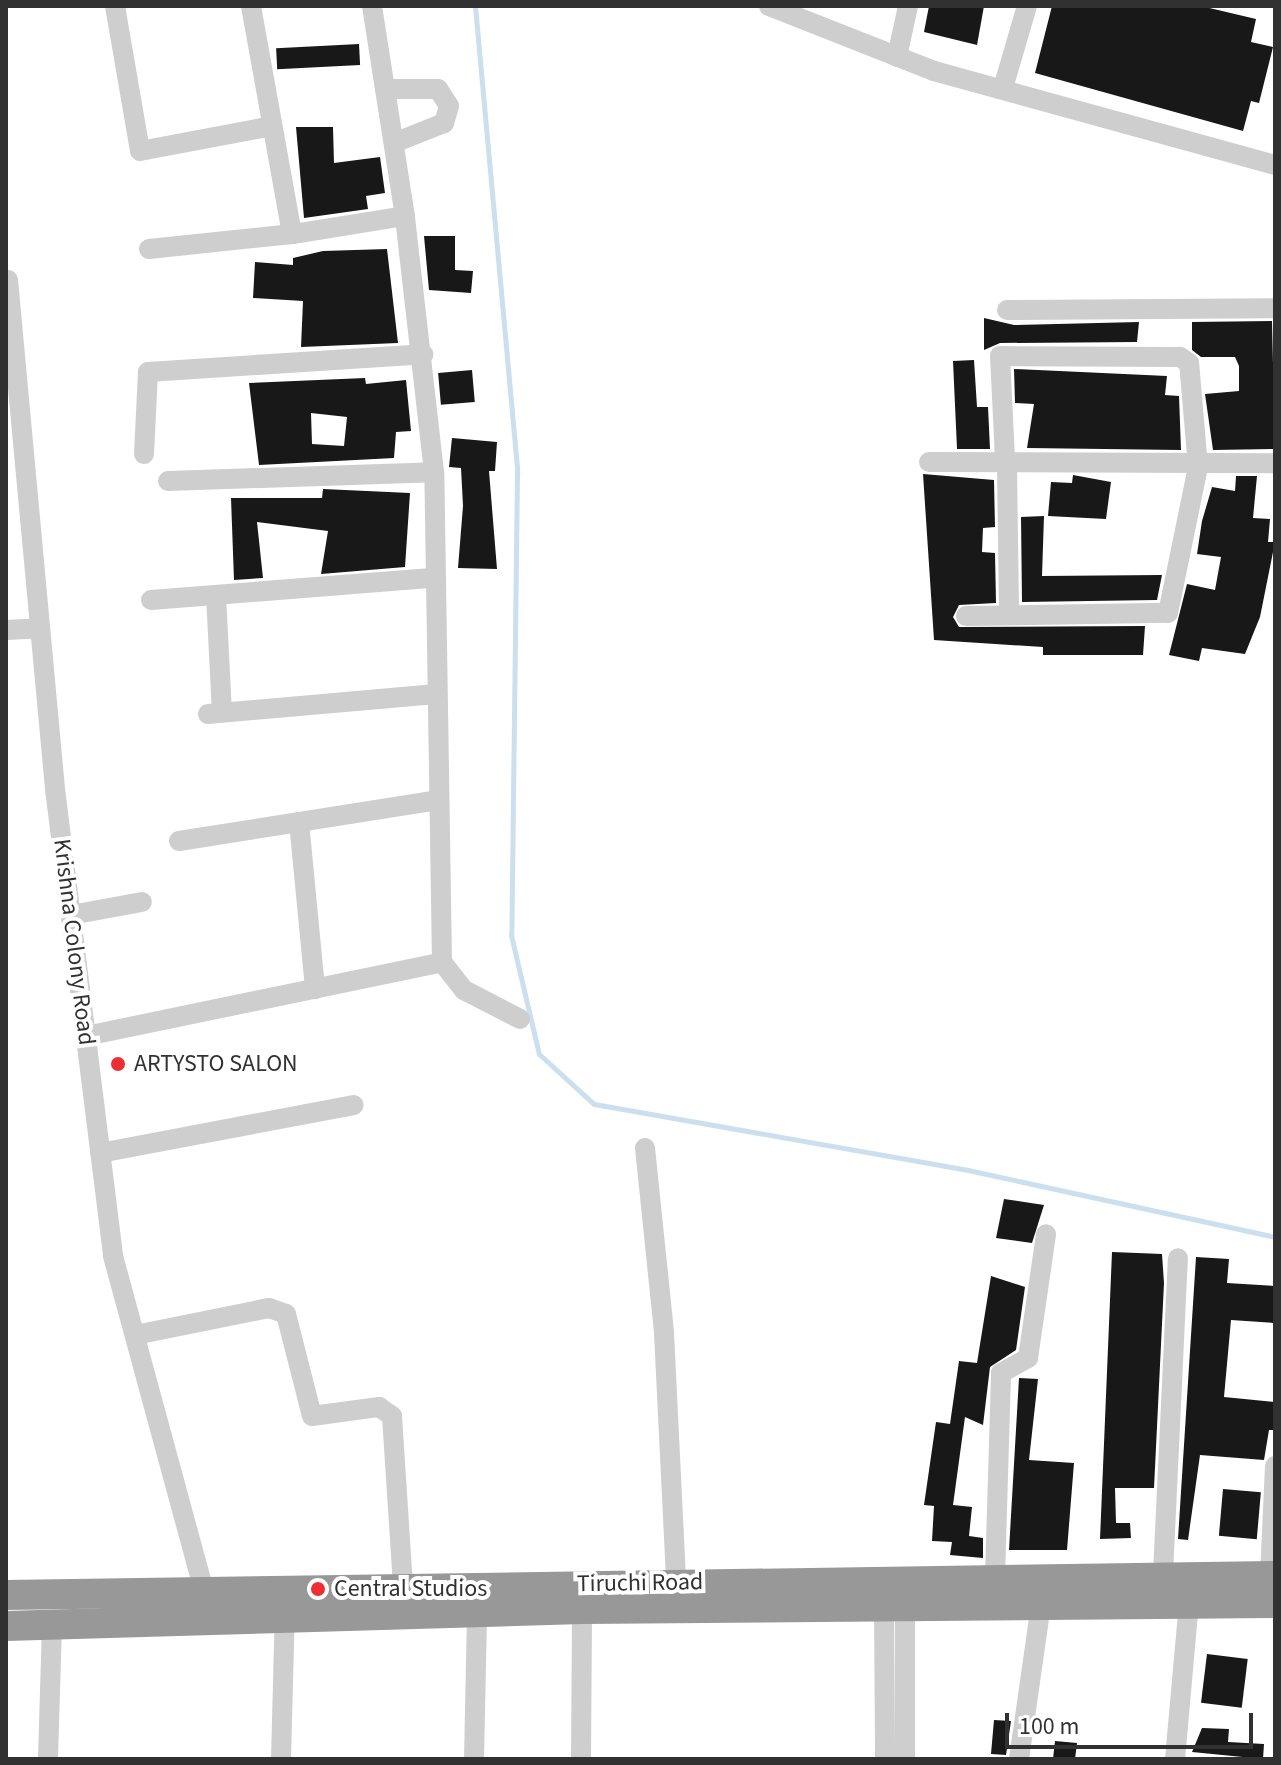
<!DOCTYPE html>
<html>
<head>
<meta charset="utf-8">
<style>
	body { margin:0 }
	#map { position:relative; width:1281px; height:1765px; overflow:hidden; background:#fff; font-family:"Source Sans 3",sans-serif }
	div>[style] { position:absolute }
	.stream>* { height:5px; margin:-2.5px; padding:0 2.5px; transform-origin:2.5px; border-radius:2.5px; background:#cbdfee }
	.building>* { inset:0; background:#181818; transform-origin:0 0 }
	.minor>* { height:20px; margin:-10px; padding:0 10px; transform-origin:10px; border-radius:10px; background:#cecece }
	.highway>* { height:30px; margin:-15px; padding:0 15px; transform-origin:15px; border-radius:15px; background:#989898 }
	.dots>* { width:22px; height:22px; translate:-50% -50%; box-sizing:border-box; border:4px solid #fff; border-radius:50% }
	span { translate:-50% -50%; white-space:nowrap; text-align:center; line-height:1.15; -webkit-text-stroke:8px #fff; paint-order:stroke }
	.street-label { font-size:24px; color:#313131 }
	.poi-label { font-size:24px; color:#313131 }
	.left { translate:0 -50%; text-align:left }
	.frame { position:absolute; inset:0; border:8px solid #313131; pointer-events:none }
	.scale { position:absolute; left:1005px; top:1713px; width:248px; height:36px; box-sizing:border-box; border:4px solid #313131; border-top:0; padding-left:10px; font-size:24px; line-height:28px; white-space:nowrap; color:#313131; -webkit-text-stroke:6px #fff; paint-order:stroke }
</style>
</head>
<body>
<div id="map">
	<div class="stream">
		<i style="left:475px;top:6px;width:468px;rotate:84.8deg"></i>
		<i style="left:517px;top:472px;width:463px;rotate:90.7deg"></i>
		<i style="left:511px;top:935px;width:122px;rotate:76.8deg"></i>
		<i style="left:539px;top:1054px;width:74px;rotate:42.3deg"></i>
		<i style="left:594px;top:1104px;width:380px;rotate:10deg"></i>
		<i style="left:968px;top:1170px;width:314px;rotate:12.3deg"></i>
	</div>
	<div class="building">
		<i style="clip-path:polygon(929px 6px,984px 6px,977px 45px,924px 32px)"></i>
		<i style="clip-path:polygon(1052px 6px,1201px 6px,1256px 19px,1251px 42px,1273px 47px,1259px 103px,1251px 101px,1243px 131px,1035px 73px)"></i>
		<i style="left:359px;top:44px;width:21px;height:83px;rotate:87deg"></i>
		<i style="clip-path:polygon(296px 127px,333px 127px,334px 163px,380px 157px,385px 193px,366px 196px,368px 209px,304px 218px)"></i>
		<i style="clip-path:polygon(424px 236px,455px 236px,455px 270px,473px 271px,471px 293px,429px 290px)"></i>
		<i style="clip-path:polygon(387px 249px,398px 343px,301px 347px,303px 301px,253px 298px,255px 262px,293px 265px,293px 258px,323px 251px)"></i>
		<i style="clip-path:polygon(984px 318px,1014px 325px,1139px 322px,1137px 342px,1000px 343px,984px 350px)"></i>
		<i style="clip-path:polygon(1272px 321px,1275px 449px,1213px 450px,1205px 394px,1239px 391px,1239px 366px,1235px 357px,1201px 357px,1192px 350px,1192px 322px)"></i>
		<i style="clip-path:polygon(974px 360px,977px 407px,988px 407px,990px 449px,957px 449px,953px 361px)"></i>
		<i style="clip-path:polygon(1014px 369px,1167px 376px,1165px 395px,1179px 396px,1181px 450px,1027px 448px,1034px 404px,1015px 403px)"></i>
		<i style="left:472px;top:370px;width:32px;height:34px;rotate:85deg"></i>
		<i style="clip-path:polygon(evenodd,365px 378px,366px 384px,406px 380px,411px 431px,396px 432px,394px 458px,259px 465px,249px 383px,365px 378px,311px 413px,347px 417px,344px 446px,312px 444px,311px 413px)"></i>
		<i style="clip-path:polygon(452px 438px,497px 442px,495px 471px,489px 471px,497px 569px,458px 568px,463px 506px,461px 468px,449px 467px)"></i>
		<i style="clip-path:polygon(923px 474px,994px 480px,995px 527px,983px 528px,982px 552px,995px 553px,996px 603px,959px 605px,953px 617px,959px 627px,1145px 626px,1143px 655px,1043px 655px,1043px 647px,934px 640px)"></i>
		<i style="clip-path:polygon(1073px 475px,1111px 482px,1106px 519px,1048px 516px,1051px 482px,1072px 483px)"></i>
		<i style="clip-path:polygon(1236px 476px,1257px 476px,1253px 518px,1270px 519px,1268px 542px,1275px 542px,1260px 617px,1245px 654px,1202px 648px,1199px 661px,1169px 655px,1187px 584px,1215px 590px,1221px 557px,1197px 554px,1202px 521px,1212px 487px,1235px 491px)"></i>
		<i style="clip-path:polygon(323px 489px,410px 493px,405px 567px,321px 574px,328px 531px,257px 522px,263px 578px,234px 580px,231px 498px,322px 498px)"></i>
		<i style="clip-path:polygon(1044px 516px,1042px 576px,1162px 575px,1157px 600px,1022px 602px,1021px 517px)"></i>
		<i style="clip-path:polygon(1004px 1199px,1044px 1205px,1032px 1243px,996px 1238px)"></i>
		<i style="clip-path:polygon(1112px 1252px,1162px 1254px,1164px 1283px,1154px 1488px,1115px 1488px,1116px 1523px,1130px 1523px,1131px 1538px,1100px 1539px)"></i>
		<i style="clip-path:polygon(1196px 1257px,1229px 1259px,1227px 1283px,1275px 1286px,1275px 1323px,1231px 1320px,1224px 1397px,1275px 1402px,1275px 1430px,1269px 1430px,1264px 1460px,1200px 1455px,1188px 1540px,1178px 1539px)"></i>
		<i style="clip-path:polygon(991px 1276px,1025px 1287px,1016px 1350px,990px 1367px,983px 1425px,965px 1417px,953px 1505px,972px 1507px,969px 1536px,983px 1538px,983px 1558px,950px 1555px,952px 1542px,932px 1541px,934px 1506px,924px 1505px,936px 1422px,950px 1424px,959px 1361px,977px 1363px)"></i>
		<i style="clip-path:polygon(1019px 1378px,1038px 1379px,1029px 1460px,1074px 1463px,1067px 1550px,1009px 1550px)"></i>
		<i style="left:1223px;top:1489px;width:38px;height:47px;rotate:5deg"></i>
		<i style="left:1207px;top:1654px;width:41px;height:49px;rotate:7deg"></i>
		<i style="clip-path:polygon(994px 1720px,1011px 1721px,1006px 1755px,991px 1754px)"></i>
		<i style="clip-path:polygon(1202px 1728px,1229px 1729px,1228px 1742px,1264px 1744px,1263px 1759px,1192px 1752px)"></i>
		<i style="clip-path:polygon(1055px 1741px,1077px 1743px,1075px 1759px,1053px 1759px)"></i>
	</div>
	<div class="minor">
		<i style="left:115px;top:6px;width:147px;rotate:80.2deg"></i>
		<i style="left:140px;top:151px;width:134px;rotate:-10.7deg"></i>
		<i style="left:372px;top:6px;width:213px;rotate:81.1deg"></i>
		<i style="left:769px;top:6px;width:177px;rotate:21.5deg"></i>
		<i style="left:934px;top:71px;width:354px;rotate:15.4deg"></i>
		<i style="left:897px;top:57px;width:52px;rotate:-77.8deg"></i>
		<i style="left:1003px;top:88px;width:85px;rotate:-73.7deg"></i>
		<i style="left:385px;top:89px;width:53px"></i>
		<i style="left:438px;top:89px;width:20px;rotate:57deg"></i>
		<i style="left:449px;top:106px;width:18px;rotate:106deg"></i>
		<i style="left:444px;top:123px;width:54px;rotate:158.2deg"></i>
		<i style="left:149px;top:249px;width:144px;rotate:-6deg"></i>
		<i style="left:8px;top:280px;width:511px;rotate:84.72deg"></i>
		<i style="left:55px;top:789px;width:471px;rotate:82.9deg"></i>
		<i style="left:113px;top:1256px;width:359px;rotate:74.8deg"></i>
		<i style="left:1007px;top:310px;width:268px;rotate:-0.4deg"></i>
		<i style="left:144px;top:454px;width:82px;rotate:-87.2deg"></i>
		<i style="left:148px;top:372px;width:276px;rotate:-3.7deg"></i>
		<i style="left:929px;top:462px;width:346px;rotate:0.2deg"></i>
		<i style="left:1007px;top:467px;width:147px;rotate:89.2deg"></i>
		<i style="left:168px;top:481px;width:266px;rotate:-1.9deg"></i>
		<i style="left:216px;top:595px;width:117px;rotate:87.1deg"></i>
		<i style="left:151px;top:600px;width:282px;rotate:-4.5deg"></i>
		<i style="left:966px;top:616px;width:202px;rotate:-0.9deg"></i>
		<i style="left:1168px;top:613px;width:149px;rotate:-78.4deg"></i>
		<i style="left:1198px;top:467px;width:104px;rotate:-94.9deg"></i>
		<i style="left:1189px;top:363px;width:11px;rotate:-146deg"></i>
		<i style="left:1180px;top:357px;width:180px;rotate:-179.7deg"></i>
		<i style="left:1000px;top:356px;width:102px;rotate:87.2deg"></i>
		<i style="left:6px;top:630px;width:34px;rotate:-3deg"></i>
		<i style="left:208px;top:714px;width:229px;rotate:-5deg"></i>
		<i style="left:299px;top:822px;width:168px;rotate:84.5deg"></i>
		<i style="left:179px;top:841px;width:262px;rotate:-9deg"></i>
		<i style="left:71px;top:915px;width:72px;rotate:-10.4deg"></i>
		<i style="left:442px;top:962px;width:36px;rotate:52deg"></i>
		<i style="left:464px;top:990px;width:63px;rotate:27.4deg"></i>
		<i style="left:86px;top:1036px;width:364px;rotate:-11.7deg"></i>
		<i style="left:442px;top:962px;width:490px;rotate:-90.9deg"></i>
		<i style="left:434px;top:472px;width:258px;rotate:-96.5deg"></i>
		<i style="left:405px;top:216px;width:114px;rotate:170.9deg"></i>
		<i style="left:292px;top:234px;width:232px;rotate:-100.2deg"></i>
		<i style="left:645px;top:1148px;width:186px;rotate:84.1deg"></i>
		<i style="left:664px;top:1333px;width:249px;rotate:87.2deg"></i>
		<i style="left:100px;top:1153px;width:258px;rotate:-10.7deg"></i>
		<i style="left:135px;top:1335px;width:137px;rotate:-11.4deg"></i>
		<i style="left:269px;top:1308px;width:18px;rotate:19deg"></i>
		<i style="left:286px;top:1314px;width:105px;rotate:75.7deg"></i>
		<i style="left:312px;top:1416px;width:68px;rotate:-7.7deg"></i>
		<i style="left:379px;top:1407px;width:16px;rotate:35deg"></i>
		<i style="left:392px;top:1416px;width:171px;rotate:86.3deg"></i>
		<i style="left:1163px;top:1574px;width:316px;rotate:-87.3deg"></i>
		<i style="left:1270px;top:1576px;width:110px;rotate:-87.4deg"></i>
		<i style="left:995px;top:1577px;width:204px;rotate:-88.3deg"></i>
		<i style="left:1001px;top:1373px;width:31px;rotate:-29deg"></i>
		<i style="left:1028px;top:1358px;width:125px;rotate:-81.7deg"></i>
		<i style="left:884px;top:1605px;width:154px;rotate:89.6deg"></i>
		<i style="left:905px;top:1605px;width:154px;rotate:90deg"></i>
		<i style="left:48px;top:1759px;width:134px;rotate:-88.3deg"></i>
		<i style="left:281px;top:1759px;width:152px;rotate:-88.5deg"></i>
		<i style="left:474px;top:1759px;width:146px;rotate:-88.8deg"></i>
		<i style="left:581px;top:1759px;width:150px;rotate:-89.6deg"></i>
		<i style="left:1019px;top:1759px;width:156px;rotate:-81.9deg"></i>
		<i style="left:1175px;top:1759px;width:157px;rotate:-84.9deg"></i>
	</div>
	<div class="highway">
		<i style="left:6px;top:1595px;width:1269px;rotate:-0.86deg"></i>
		<i style="left:6px;top:1626px;width:576px;rotate:-1.69deg"></i>
		<i style="left:582px;top:1609px;width:693px;rotate:-0.5deg"></i>
	</div>
	<div class="dots">
		<i style="left:118px;top:1064px;background:#ed2e33"></i>
		<i style="left:318px;top:1589px;background:#ed2e33"></i>
	</div>
	<div class="street-label">
		<span style="left:74px;top:942px;rotate:83deg">Krishna Colony Road</span>
		<span style="left:640px;top:1583px;rotate:-1deg">Tiruchi Road</span>
	</div>
	<div class="poi-label">
		<span class="left" style="left:134px;top:1064px">ARTYSTO SALON</span>
		<span class="left" style="left:334px;top:1589px">Central Studios</span>
	</div>
	<div class="frame"></div>
	<div class="scale">100 m</div>
</div>
</body>
</html>
